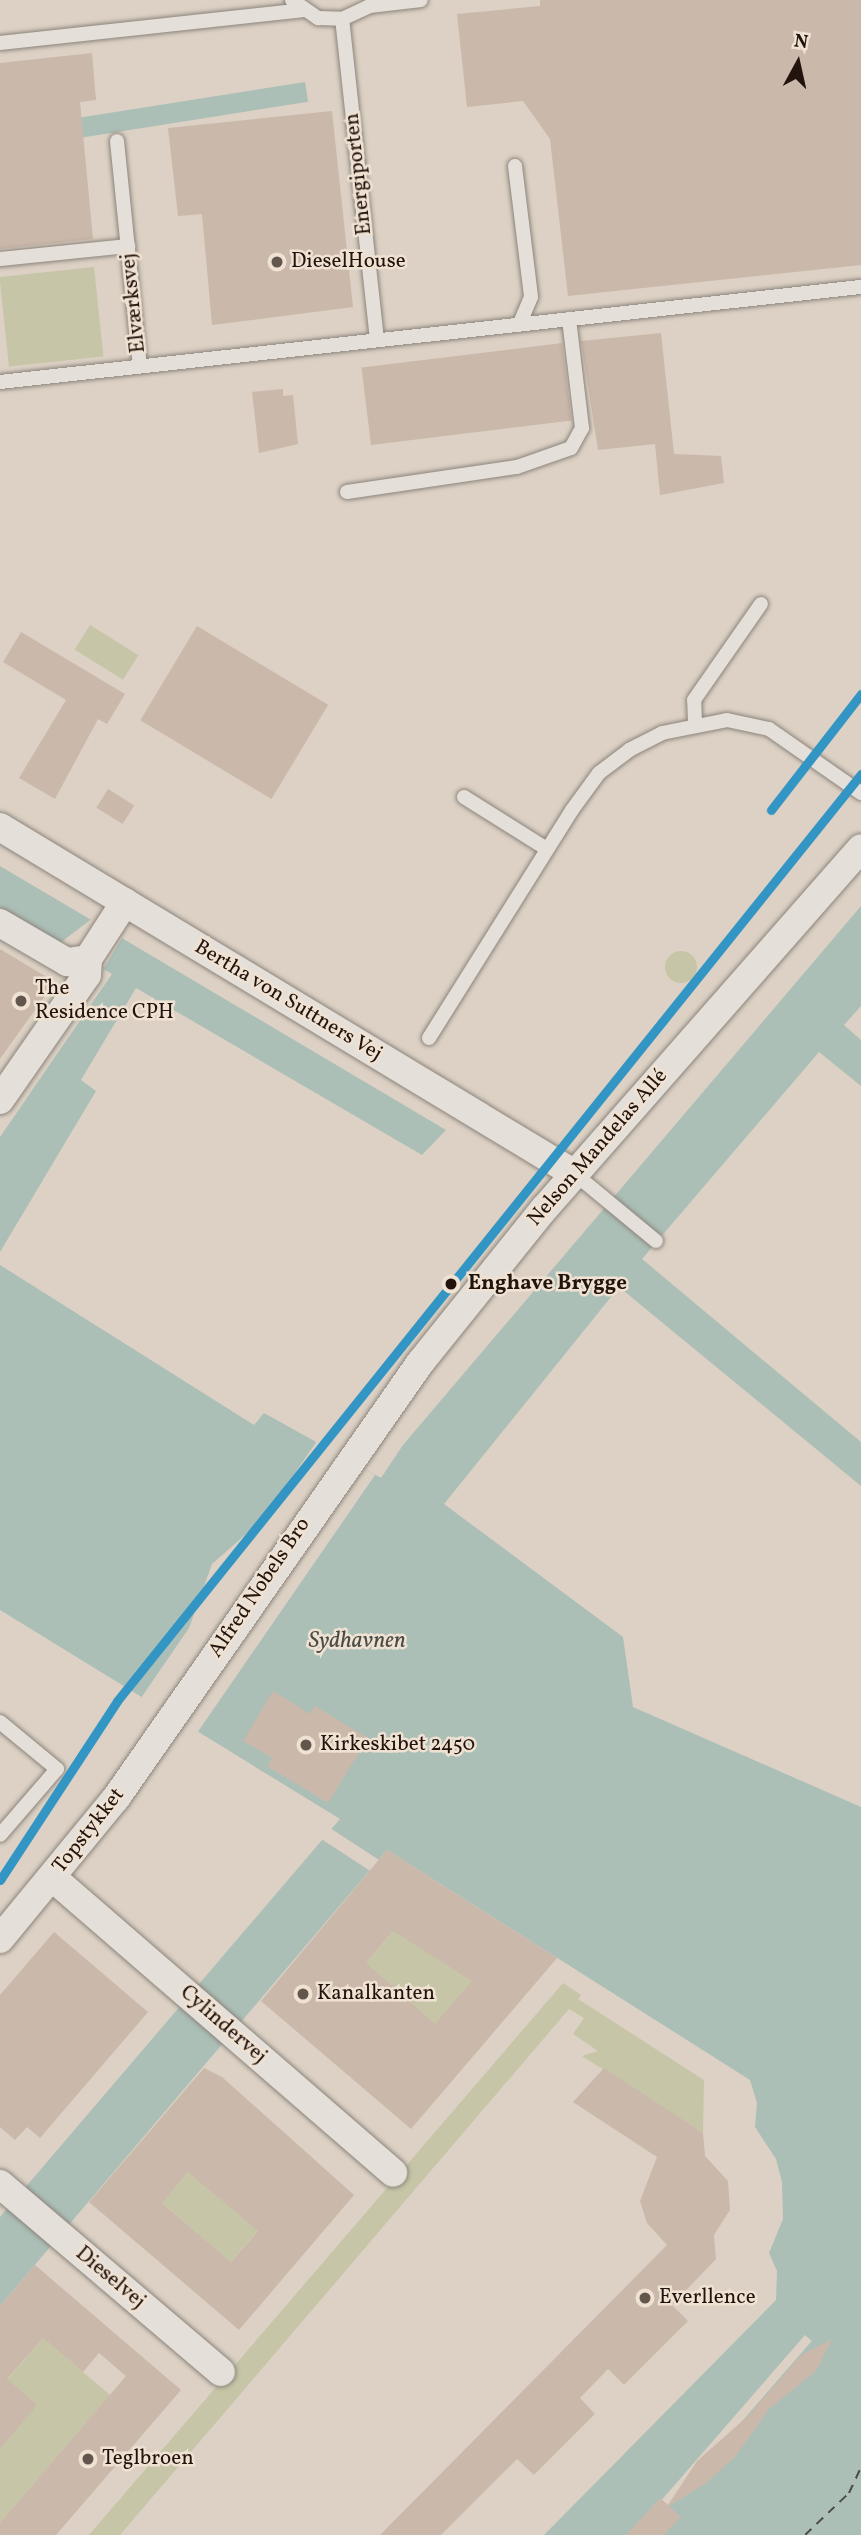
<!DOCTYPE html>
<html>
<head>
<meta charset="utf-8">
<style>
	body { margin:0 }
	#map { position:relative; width:861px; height:2535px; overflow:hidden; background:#dcd1c4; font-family:Vollkorn,serif }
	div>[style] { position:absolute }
	.green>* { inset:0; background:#c6c5a7; transform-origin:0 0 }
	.round { border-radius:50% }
	.water>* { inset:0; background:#abbfb7; transform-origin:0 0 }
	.pier>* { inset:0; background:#dcd1c4; transform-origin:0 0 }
	.ferry>* { height:2px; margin-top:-1px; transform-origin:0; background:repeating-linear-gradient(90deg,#4b4c47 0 9px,transparent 0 16px) }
	.building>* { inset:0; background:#cab8aa; transform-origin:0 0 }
	.roads { filter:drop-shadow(0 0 2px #8c847c) drop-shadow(0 0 2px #8c847c) }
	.service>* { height:14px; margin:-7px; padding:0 7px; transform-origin:7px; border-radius:7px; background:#e4dfd8 }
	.minor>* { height:28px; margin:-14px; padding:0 14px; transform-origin:14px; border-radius:14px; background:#e4dfd8 }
	.metro-1>* { height:9px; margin:-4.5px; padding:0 4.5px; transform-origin:4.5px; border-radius:4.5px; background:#3295c3 }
	.dots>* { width:19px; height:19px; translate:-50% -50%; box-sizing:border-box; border:4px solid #efe2d2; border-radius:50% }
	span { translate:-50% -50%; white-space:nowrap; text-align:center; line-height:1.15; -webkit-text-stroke:5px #efe2d2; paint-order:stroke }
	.street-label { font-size:21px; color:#22130d }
	.poi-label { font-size:21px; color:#22130d }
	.left { translate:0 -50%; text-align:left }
	.stop-label { font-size:21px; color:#22130d; font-weight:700 }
	.water-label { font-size:23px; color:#4b4c47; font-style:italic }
	.north { position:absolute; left:763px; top:28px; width:70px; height:70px; -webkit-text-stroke:5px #efe2d2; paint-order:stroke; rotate:8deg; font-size:19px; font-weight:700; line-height:28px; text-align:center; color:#22130d }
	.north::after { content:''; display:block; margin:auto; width:24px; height:32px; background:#22130d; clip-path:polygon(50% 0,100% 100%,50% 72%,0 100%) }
</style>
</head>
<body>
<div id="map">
	<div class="green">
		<i style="left:94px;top:267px;width:90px;height:95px;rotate:84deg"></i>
		<i style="left:90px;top:625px;width:57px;height:29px;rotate:32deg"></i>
		<i class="round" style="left:665px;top:951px;width:32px;height:32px"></i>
		<i style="clip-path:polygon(389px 1928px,478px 1984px,403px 2062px,333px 2002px,389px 1936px)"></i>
		<i style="clip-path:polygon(563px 1983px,581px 1995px,578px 1999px,704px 2080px,703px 2133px,582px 2056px,598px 2051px,573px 2034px,584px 2018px,569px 2009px,120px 2535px,89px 2535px)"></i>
		<i style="left:217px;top:2139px;width:91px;height:84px;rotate:41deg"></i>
		<i style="clip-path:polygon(43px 2338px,110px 2395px,0 2523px,0 2388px)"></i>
	</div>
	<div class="water">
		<i style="left:305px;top:82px;width:20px;height:307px;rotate:81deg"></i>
		<i style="clip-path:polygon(0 866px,446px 1130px,422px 1155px,136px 988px,81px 1080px,96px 1091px,0 1252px,0 1137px,112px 974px,0 907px)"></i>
		<i style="clip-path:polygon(861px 906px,861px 1006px,844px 1025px,861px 1040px,861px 1086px,819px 1052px,642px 1259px,861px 1442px,861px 1486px,619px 1287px,444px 1504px,623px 1637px,633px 1707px,861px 1807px,861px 2535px,544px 2535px,776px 2300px,777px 2271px,769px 2253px,783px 2219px,782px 2182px,776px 2159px,755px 2127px,757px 2103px,750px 2080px,387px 1850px,0 2306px,0 2217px,340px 1819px,0 1610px,0 1265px,254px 1425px,264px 1413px,381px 1478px,403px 1445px)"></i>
	</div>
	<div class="pier">
		<i style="clip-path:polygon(93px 918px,124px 935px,104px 968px,60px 943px)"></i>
		<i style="clip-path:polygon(317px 1441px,375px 1475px,197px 1733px,141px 1698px,189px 1628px,212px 1564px,263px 1519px)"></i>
		<i style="left:330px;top:1828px;width:59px;height:14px;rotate:33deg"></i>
		<i style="left:805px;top:2335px;width:9px;height:281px;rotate:41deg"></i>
	</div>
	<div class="ferry">
		<i style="left:805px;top:2535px;width:61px;rotate:-43.7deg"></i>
		<i style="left:849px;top:2493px;width:29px;rotate:-65deg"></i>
	</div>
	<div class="building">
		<i style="clip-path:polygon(540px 0,861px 0,861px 265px,568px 296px,550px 139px,523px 101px,467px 107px,457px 14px,540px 6px)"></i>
		<i style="clip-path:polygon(92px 53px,96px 100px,80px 102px,93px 239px,0 249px,0 63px)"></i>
		<i style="clip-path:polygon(332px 111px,353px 307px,212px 325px,202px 214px,178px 216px,168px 128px)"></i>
		<i style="clip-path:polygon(661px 333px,674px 454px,721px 456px,724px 483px,660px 495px,655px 444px,598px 450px,581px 341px)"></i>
		<i style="left:562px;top:343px;width:78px;height:202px;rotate:83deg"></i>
		<i style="clip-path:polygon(283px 389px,283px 396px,293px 395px,298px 444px,259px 453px,252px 392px)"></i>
		<i style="left:197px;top:626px;width:153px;height:110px;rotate:31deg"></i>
		<i style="clip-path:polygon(21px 632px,125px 694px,107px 724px,98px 719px,55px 799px,19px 778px,66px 700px,3px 662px)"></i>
		<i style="left:108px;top:789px;width:31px;height:22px;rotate:32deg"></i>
		<i style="clip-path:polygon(0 949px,55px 982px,0 1059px)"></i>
		<i style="clip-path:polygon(273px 1691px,310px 1714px,315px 1706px,368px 1738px,328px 1803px,267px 1766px,272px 1758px,243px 1741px)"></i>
		<i style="clip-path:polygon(evenodd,387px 1850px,557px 1958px,411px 2129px,261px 2001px,387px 1850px,393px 1931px,472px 1981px,435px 2024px,366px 1963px,393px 1931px)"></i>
		<i style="clip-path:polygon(54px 1932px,148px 2012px,40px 2138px,27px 2127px,15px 2140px,0 2127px,0 1995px)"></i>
		<i style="clip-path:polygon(evenodd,204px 2068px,222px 2077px,354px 2195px,239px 2330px,89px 2202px,204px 2068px,188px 2172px,258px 2231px,231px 2262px,162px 2203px,188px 2172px)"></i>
		<i style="clip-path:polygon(604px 2068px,703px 2133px,705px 2156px,728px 2181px,730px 2210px,714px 2235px,716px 2259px,672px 2305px,688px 2321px,624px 2385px,608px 2369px,580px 2398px,595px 2414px,534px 2475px,517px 2459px,441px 2535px,380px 2535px,667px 2245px,647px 2223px,640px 2201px,657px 2157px,573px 2102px)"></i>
		<i style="clip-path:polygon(35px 2265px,181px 2390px,56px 2535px,0 2535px,0 2523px,126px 2376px,99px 2353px,83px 2372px,43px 2338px,7px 2379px,37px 2405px,0 2449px,0 2306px)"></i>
		<i style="clip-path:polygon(832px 2339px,816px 2371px,769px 2409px,735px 2457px,705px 2484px,669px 2506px,681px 2517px,664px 2535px,626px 2535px,660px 2498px,668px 2505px,697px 2461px,748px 2416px,801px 2355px)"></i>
	</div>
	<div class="roads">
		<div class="service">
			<i style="left:292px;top:0;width:32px;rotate:35deg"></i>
			<i style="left:318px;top:18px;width:24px;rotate:2deg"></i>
			<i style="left:0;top:43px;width:304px;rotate:-6.2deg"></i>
			<i style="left:117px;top:141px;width:226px;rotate:84.2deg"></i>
			<i style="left:515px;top:166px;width:132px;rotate:83deg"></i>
			<i style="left:531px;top:297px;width:30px;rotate:113deg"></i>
			<i style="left:0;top:259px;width:129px;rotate:-5.8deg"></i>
			<i style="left:377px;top:340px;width:323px;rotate:-96.2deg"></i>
			<i style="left:342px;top:19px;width:31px;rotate:-25deg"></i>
			<i style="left:370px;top:6px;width:51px;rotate:-6.7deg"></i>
			<i style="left:0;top:382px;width:866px;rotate:-6.3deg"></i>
			<i style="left:347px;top:492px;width:172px;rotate:-8.4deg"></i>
			<i style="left:517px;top:467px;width:57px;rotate:-19.4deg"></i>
			<i style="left:571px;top:448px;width:23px;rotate:-61deg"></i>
			<i style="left:582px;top:428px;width:110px;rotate:-96.8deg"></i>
			<i style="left:695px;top:723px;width:23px;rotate:-92deg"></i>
			<i style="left:694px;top:700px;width:117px;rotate:-55.1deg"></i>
			<i style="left:464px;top:797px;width:98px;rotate:32.1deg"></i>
			<i style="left:429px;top:1038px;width:269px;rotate:-57.9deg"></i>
			<i style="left:572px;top:810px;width:46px;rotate:-53.9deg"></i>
			<i style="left:599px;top:773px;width:38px;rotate:-37deg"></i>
			<i style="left:629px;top:750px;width:37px;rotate:-27deg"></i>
			<i style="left:662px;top:733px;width:66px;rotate:-11.3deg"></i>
			<i style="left:727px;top:720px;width:43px;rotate:12.1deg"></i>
			<i style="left:769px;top:729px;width:112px;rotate:34.8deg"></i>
			<i style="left:575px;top:1174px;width:105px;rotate:39.6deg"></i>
			<i style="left:0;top:1722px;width:74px;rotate:39.5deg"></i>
			<i style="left:57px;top:1769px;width:87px;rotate:130.8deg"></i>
		</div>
		<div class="minor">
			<i style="left:0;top:827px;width:672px;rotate:31.11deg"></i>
			<i style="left:0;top:923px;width:78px;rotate:30.2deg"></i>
			<i style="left:67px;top:962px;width:21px;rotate:-8deg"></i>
			<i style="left:0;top:1100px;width:152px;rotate:-55.2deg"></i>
			<i style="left:87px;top:975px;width:16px;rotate:-86deg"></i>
			<i style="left:88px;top:959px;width:68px;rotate:-57deg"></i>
			<i style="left:53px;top:1878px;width:450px;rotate:40.9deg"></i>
			<i style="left:0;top:1939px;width:183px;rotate:-50.6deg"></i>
			<i style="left:116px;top:1798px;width:531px;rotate:-55.05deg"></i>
			<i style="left:420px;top:1363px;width:198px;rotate:-51.2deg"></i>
			<i style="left:544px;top:1209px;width:480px;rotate:-48.7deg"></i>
			<i style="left:0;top:2184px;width:290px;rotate:40.4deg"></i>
		</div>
	</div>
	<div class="metro-1">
		<i style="left:771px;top:810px;width:147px;rotate:-52.2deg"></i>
		<i style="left:0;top:1880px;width:214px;rotate:-56.8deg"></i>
		<i style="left:117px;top:1701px;width:1189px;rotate:-51.25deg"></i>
	</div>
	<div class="dots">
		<i style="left:277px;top:262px;background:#63564d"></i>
		<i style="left:21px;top:1001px;background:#63564d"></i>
		<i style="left:451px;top:1284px;background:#22130d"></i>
		<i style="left:306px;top:1745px;background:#63564d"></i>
		<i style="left:303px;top:1994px;background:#63564d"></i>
		<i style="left:645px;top:2298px;background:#63564d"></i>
		<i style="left:88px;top:2459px;background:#63564d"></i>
	</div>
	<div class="street-label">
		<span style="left:359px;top:174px;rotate:-96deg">Energiporten</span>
		<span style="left:134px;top:303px;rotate:-96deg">Elværksvej</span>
		<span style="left:288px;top:1001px;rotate:31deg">Bertha von Suttners Vej</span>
		<span style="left:598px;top:1148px;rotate:-49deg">Nelson Mandelas Allé</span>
		<span style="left:260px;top:1588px;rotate:-56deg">Alfred Nobels Bro</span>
		<span style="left:89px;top:1831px;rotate:-52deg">Topstykket</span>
		<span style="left:223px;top:2025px;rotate:41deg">Cylindervej</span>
		<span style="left:110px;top:2278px;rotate:40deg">Dieselvej</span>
	</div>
	<div class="poi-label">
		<span class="left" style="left:291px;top:262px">DieselHouse</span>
		<span class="left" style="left:35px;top:1001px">The<br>Residence CPH</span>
		<span class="left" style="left:320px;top:1745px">Kirkeskibet 2450</span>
		<span class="left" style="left:317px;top:1994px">Kanalkanten</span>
		<span class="left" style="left:659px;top:2298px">Everllence</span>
		<span class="left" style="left:102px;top:2459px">Teglbroen</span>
	</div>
	<div class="stop-label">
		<span class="left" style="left:468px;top:1284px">Enghave Brygge</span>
	</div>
	<div class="water-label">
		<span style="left:357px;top:1641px">Sydhavnen</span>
	</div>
	<div class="north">N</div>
</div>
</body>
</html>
